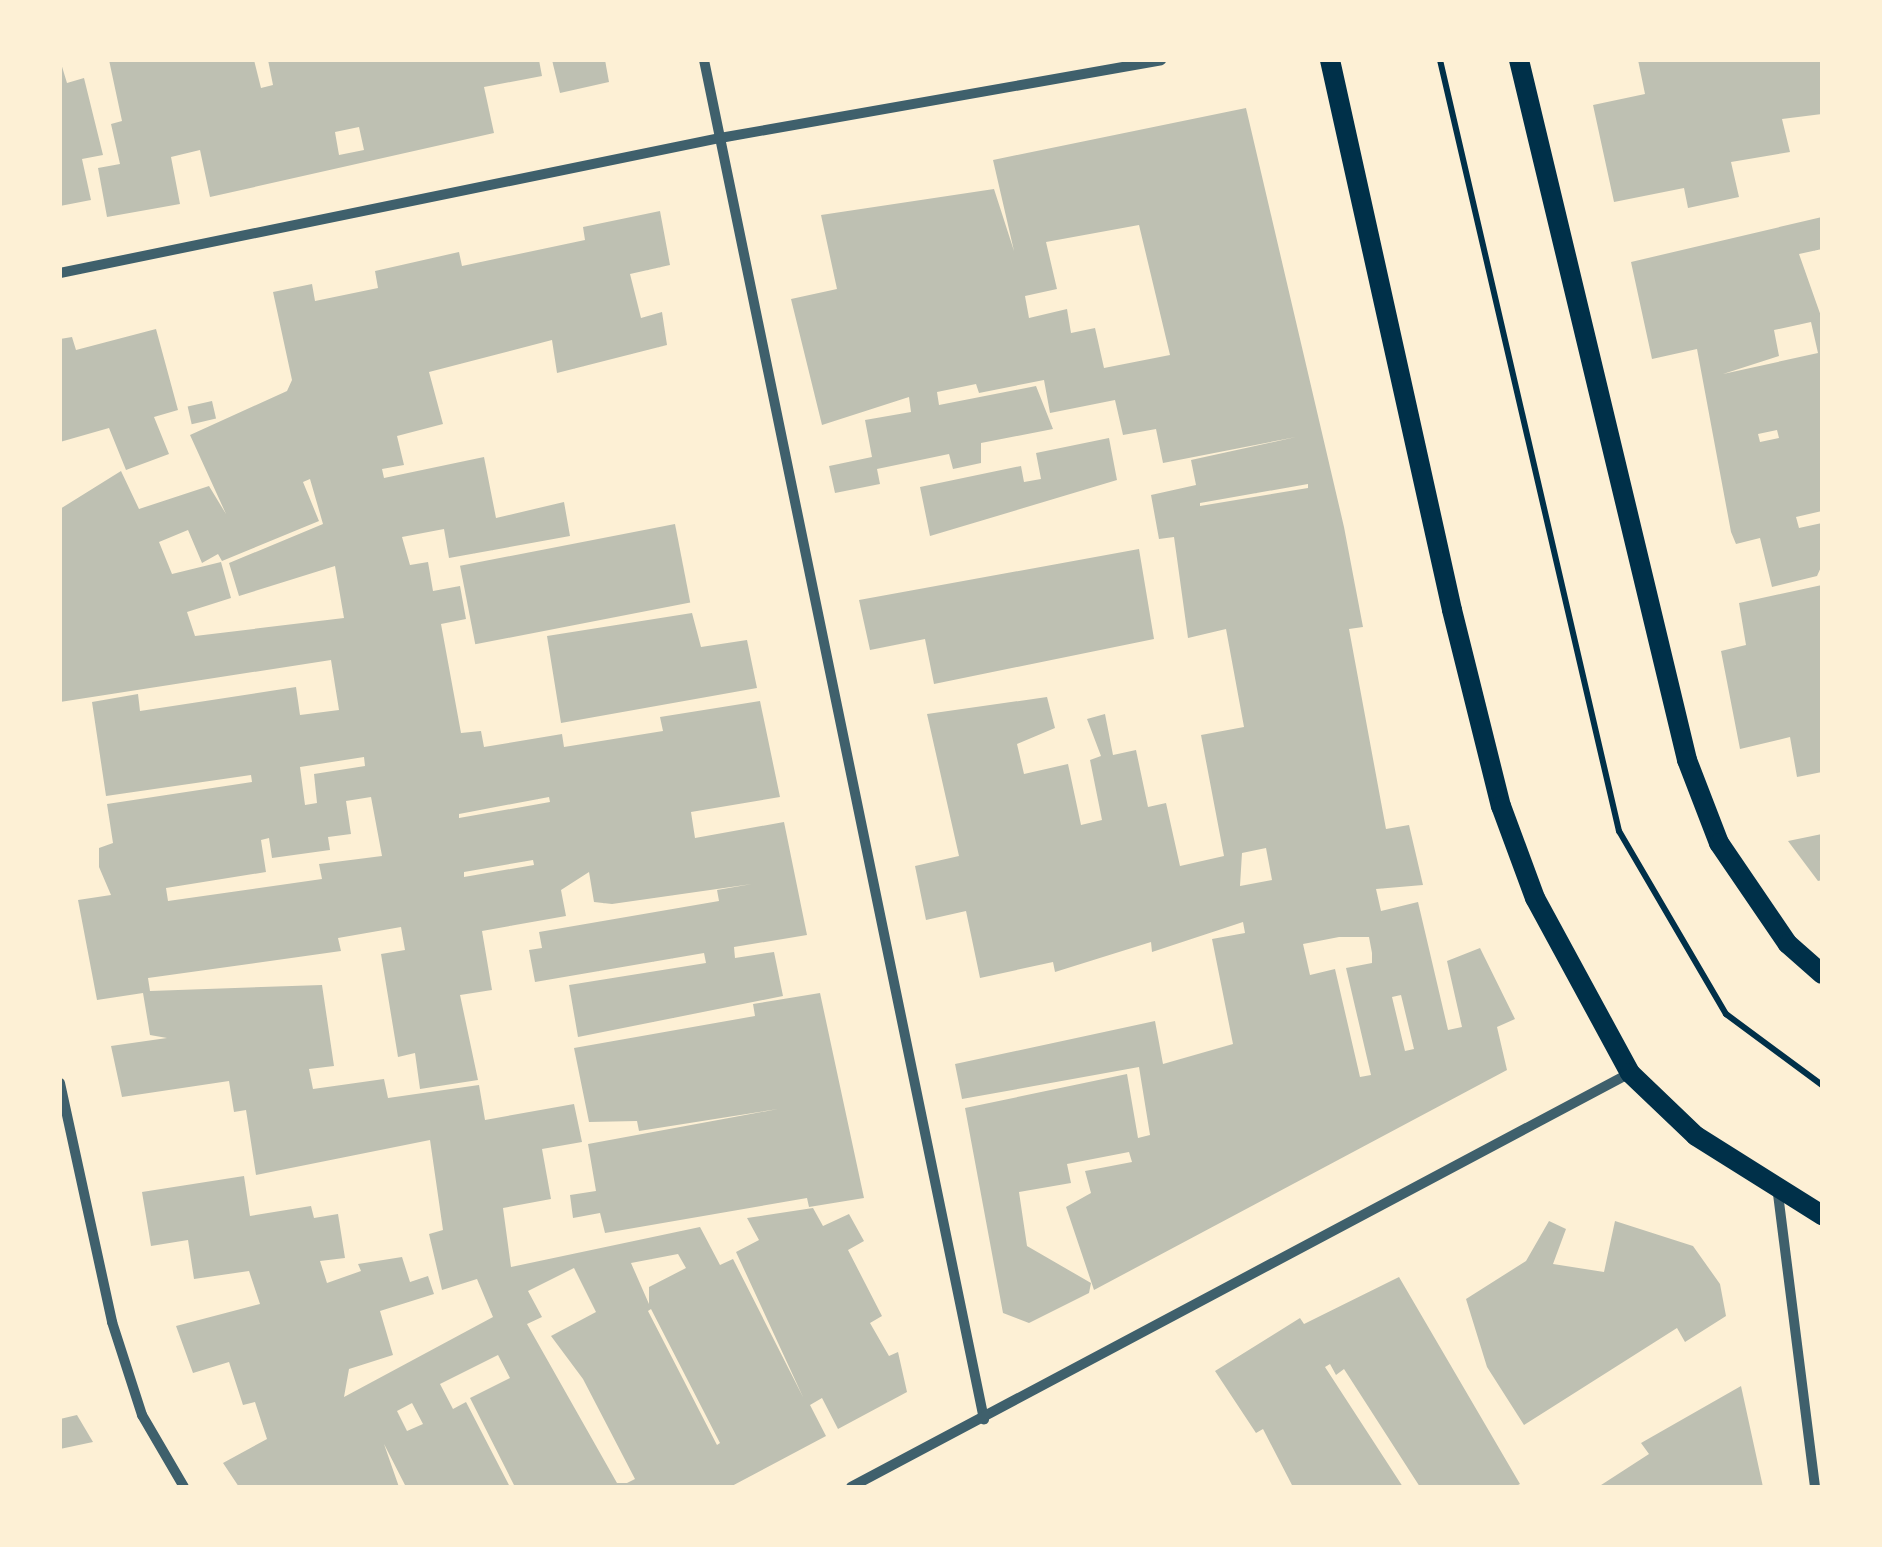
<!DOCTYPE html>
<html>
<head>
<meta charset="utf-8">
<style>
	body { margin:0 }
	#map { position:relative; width:1882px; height:1547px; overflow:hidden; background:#fdf0d5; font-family:"Alegreya Sans",sans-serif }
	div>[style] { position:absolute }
	.building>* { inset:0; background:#bec0b2; transform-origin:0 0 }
	.path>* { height:6px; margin:-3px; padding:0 3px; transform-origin:3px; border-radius:3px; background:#003049 }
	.minor>* { height:10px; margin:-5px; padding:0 5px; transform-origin:5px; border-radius:5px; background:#3f606c }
	.secondary>* { height:20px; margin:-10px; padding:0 10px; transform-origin:10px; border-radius:10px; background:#003049 }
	span { translate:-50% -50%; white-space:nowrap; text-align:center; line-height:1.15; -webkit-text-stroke:10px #fdf0d5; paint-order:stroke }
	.frame { position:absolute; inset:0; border:62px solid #fdf0d5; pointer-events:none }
</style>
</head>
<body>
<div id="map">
	<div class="building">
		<i style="clip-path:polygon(60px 60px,67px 83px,84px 78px,103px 155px,82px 159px,91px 200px,60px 206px)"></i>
		<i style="clip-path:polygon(evenodd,109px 60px,254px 60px,261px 88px,273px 85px,268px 60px,539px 60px,542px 76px,484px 87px,494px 133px,210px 197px,200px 150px,171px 157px,180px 204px,107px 217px,98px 168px,120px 164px,111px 124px,122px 121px,109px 60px,359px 127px,364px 150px,339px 155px,335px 132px,359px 127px)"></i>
		<i style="clip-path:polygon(552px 60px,605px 60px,609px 82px,560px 93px)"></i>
		<i style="clip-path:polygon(1638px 60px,1822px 60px,1822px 114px,1782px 119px,1790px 152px,1731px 162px,1739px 197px,1688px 208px,1684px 188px,1614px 202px,1593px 105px,1645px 94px)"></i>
		<i style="clip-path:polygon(evenodd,1246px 108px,1344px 527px,1363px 627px,1349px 629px,1386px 829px,1409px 825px,1423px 885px,1376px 889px,1381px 911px,1418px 902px,1448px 1030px,1462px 1027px,1447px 961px,1480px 948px,1515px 1019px,1497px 1027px,1507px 1070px,1094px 1290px,1066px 1207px,1091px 1193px,1085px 1171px,1132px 1162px,1129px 1152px,1067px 1164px,1071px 1183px,1019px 1192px,1027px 1246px,1091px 1283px,1089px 1293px,1029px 1323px,1003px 1313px,965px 1108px,1127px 1074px,1138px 1138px,1150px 1135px,1139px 1067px,962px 1099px,955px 1064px,1155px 1021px,1163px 1064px,1233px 1044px,1212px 939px,1245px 933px,1243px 922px,1152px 952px,1151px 942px,1055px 972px,1053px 962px,980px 978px,966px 911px,926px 920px,915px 866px,959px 856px,927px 714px,1047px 697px,1055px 728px,1017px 744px,1024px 774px,1068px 764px,1081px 825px,1102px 820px,1090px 760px,1101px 756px,1087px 719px,1105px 714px,1113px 755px,1136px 750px,1148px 807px,1166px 803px,1180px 866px,1224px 856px,1201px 735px,1244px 727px,1226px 629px,1188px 638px,1174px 537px,1159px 539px,1151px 495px,1196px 485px,1191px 460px,1296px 437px,1163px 463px,1156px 429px,1123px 435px,1115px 400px,1050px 413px,1044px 380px,979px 393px,976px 384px,937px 392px,939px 405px,1036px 386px,1053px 429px,981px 443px,981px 463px,953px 469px,949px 454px,877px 469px,880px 484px,835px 493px,829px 466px,872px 457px,865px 420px,911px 412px,909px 397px,822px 425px,791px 299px,837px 289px,821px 215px,994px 189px,1014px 251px,993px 160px,1246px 108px,1139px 225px,1170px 355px,1104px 368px,1095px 328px,1071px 333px,1067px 309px,1029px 318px,1025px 296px,1057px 289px,1046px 242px,1139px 225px,1246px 108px,1308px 484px,1308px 488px,1200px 506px,1200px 503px,1308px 484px,1246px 108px,1266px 848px,1272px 880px,1240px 886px,1242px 853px,1266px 848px,1246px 108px,1339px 937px,1369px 937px,1372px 953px,1372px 963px,1346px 968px,1371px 1075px,1360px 1077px,1335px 969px,1310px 975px,1303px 944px,1339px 937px,1246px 108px,1401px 995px,1414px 1049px,1405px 1051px,1392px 997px,1401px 995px)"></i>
		<i style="clip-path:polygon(evenodd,660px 211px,670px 265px,630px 274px,641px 318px,662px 312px,667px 345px,557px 373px,552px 340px,429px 372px,443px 424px,397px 436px,404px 465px,382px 469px,384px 478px,484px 457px,496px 518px,564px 502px,570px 536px,449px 558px,444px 529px,402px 537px,410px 565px,428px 562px,433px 591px,460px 586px,466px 619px,441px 624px,461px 733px,481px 731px,484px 747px,562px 734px,564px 747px,663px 731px,660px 717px,760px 701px,780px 797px,691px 812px,695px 838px,784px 822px,807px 935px,734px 947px,735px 958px,774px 952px,783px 996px,578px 1037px,569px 985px,706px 963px,704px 953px,535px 982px,529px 950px,542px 948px,539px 932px,719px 901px,717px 890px,752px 884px,612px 904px,594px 902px,589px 872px,561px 890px,566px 916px,482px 931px,492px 990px,460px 995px,478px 1080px,420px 1089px,415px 1053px,398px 1057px,381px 954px,405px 950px,401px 927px,338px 938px,341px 951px,148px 978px,150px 991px,322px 985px,334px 1066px,309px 1069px,313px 1089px,384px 1079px,388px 1098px,479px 1085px,485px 1120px,574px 1104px,582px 1142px,542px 1149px,551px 1199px,503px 1208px,511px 1267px,700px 1227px,720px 1265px,733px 1259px,803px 1397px,736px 1252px,759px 1240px,747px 1218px,813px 1208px,823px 1226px,849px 1214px,864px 1241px,848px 1250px,882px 1316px,870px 1323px,889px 1356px,898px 1352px,907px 1392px,838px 1429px,822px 1398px,810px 1405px,826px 1436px,730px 1487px,515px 1487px,470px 1398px,510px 1378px,498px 1355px,440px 1384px,453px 1409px,466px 1402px,510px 1487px,406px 1487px,384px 1444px,399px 1487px,239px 1487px,223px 1463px,267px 1439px,255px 1402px,243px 1405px,229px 1362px,193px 1373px,176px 1326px,260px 1304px,249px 1271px,194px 1279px,188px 1240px,151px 1246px,142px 1192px,244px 1176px,250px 1216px,311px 1206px,314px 1218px,338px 1214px,345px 1258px,320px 1261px,327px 1283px,361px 1271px,358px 1264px,402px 1257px,410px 1282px,428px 1276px,434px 1294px,380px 1311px,393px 1355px,349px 1369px,344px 1397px,493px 1317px,477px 1279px,442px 1290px,429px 1234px,443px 1230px,430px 1140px,256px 1175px,246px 1110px,234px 1112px,229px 1081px,122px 1097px,111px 1046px,167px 1038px,150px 1035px,143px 993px,97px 1000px,78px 900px,111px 895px,99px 867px,99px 848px,113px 843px,107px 804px,252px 782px,251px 775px,106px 796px,92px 702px,138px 694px,140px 711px,296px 687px,300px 715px,339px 710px,331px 660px,60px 702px,60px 509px,121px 471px,139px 509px,209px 486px,226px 514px,190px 435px,287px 391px,292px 380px,273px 292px,312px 284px,315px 301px,378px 288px,375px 271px,459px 252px,462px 266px,585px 240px,583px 227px,660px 211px,310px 479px,323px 524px,229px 563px,239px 596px,335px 566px,344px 618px,195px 636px,187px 612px,231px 598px,221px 562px,172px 574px,159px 542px,188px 530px,202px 563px,218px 554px,222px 561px,319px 521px,303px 482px,310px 479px,660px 211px,364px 757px,365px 766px,314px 774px,317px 803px,305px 805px,300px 767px,364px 757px,660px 211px,371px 797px,382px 856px,319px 864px,322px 879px,168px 901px,166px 888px,266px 872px,261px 840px,269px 838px,272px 858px,330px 850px,328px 837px,351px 834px,346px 801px,371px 797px,660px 211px,549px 797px,550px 802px,459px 818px,459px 814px,549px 797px,660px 211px,533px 860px,534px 865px,464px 877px,464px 872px,533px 860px,660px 211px,678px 1254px,686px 1268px,649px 1287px,649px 1304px,631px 1263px,678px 1254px,660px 211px,574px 1268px,596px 1312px,551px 1336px,583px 1379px,635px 1479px,627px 1483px,617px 1483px,527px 1324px,542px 1317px,528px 1291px,574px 1268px,660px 211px,651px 1309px,720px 1443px,717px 1445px,648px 1311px,651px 1309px,660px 211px,412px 1403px,423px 1424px,407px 1431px,397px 1411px,412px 1403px)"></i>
		<i style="clip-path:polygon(evenodd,1822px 217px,1822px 249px,1799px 254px,1822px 319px,1822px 511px,1796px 517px,1799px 528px,1822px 523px,1822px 565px,1817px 576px,1772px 587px,1760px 538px,1736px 544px,1731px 532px,1697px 349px,1652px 359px,1631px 262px,1822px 217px,1811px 322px,1818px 353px,1723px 374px,1779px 356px,1774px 330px,1811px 322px,1822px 217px,1777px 430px,1779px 438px,1760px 442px,1758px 434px,1777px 430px)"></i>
		<i style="clip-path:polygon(156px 329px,178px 410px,154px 417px,169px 454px,126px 470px,109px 428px,60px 442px,60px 339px,72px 337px,76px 350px)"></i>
		<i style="left:212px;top:401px;width:18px;height:25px;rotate:77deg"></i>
		<i style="clip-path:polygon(1109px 438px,1117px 480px,930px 536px,920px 487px,1021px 466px,1024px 482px,1041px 479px,1036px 453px)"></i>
		<i style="left:675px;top:524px;width:80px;height:219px;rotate:79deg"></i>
		<i style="clip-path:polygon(1139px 549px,1154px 639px,934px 684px,925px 639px,870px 650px,859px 600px)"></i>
		<i style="clip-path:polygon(1822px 585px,1822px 772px,1797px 777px,1790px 737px,1740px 749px,1721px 651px,1746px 645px,1739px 603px)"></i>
		<i style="clip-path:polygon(692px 613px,701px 647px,747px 640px,757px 688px,561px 723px,547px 636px)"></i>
		<i style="clip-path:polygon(1822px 834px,1822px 880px,1818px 881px,1788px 841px)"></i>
		<i style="clip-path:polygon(820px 993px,864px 1198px,809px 1207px,807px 1198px,605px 1233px,600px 1213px,573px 1218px,570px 1195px,596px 1191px,588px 1144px,778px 1109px,639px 1131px,637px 1121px,589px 1122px,574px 1048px,755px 1016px,753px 1004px)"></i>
		<i style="clip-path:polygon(1615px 1221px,1693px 1246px,1720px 1284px,1726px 1316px,1685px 1342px,1677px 1328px,1524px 1425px,1487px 1367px,1466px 1299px,1526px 1261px,1549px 1221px,1566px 1229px,1553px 1264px,1604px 1272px)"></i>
		<i style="clip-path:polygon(1399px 1277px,1520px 1484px,1514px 1487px,1420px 1487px,1344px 1369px,1336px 1375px,1330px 1364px,1325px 1367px,1403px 1487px,1293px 1487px,1263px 1429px,1256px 1433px,1215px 1371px,1300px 1318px,1304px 1324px)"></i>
		<i style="clip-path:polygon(1741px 1386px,1763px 1487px,1598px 1487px,1649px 1454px,1641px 1443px)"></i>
		<i style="clip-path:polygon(77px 1415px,93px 1442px,60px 1449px,60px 1419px)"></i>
	</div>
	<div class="path">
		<i style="left:1440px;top:60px;width:792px;rotate:76.93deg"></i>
		<i style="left:1619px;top:831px;width:212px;rotate:59.7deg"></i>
		<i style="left:1726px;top:1014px;width:119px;rotate:36.5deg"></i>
	</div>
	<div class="minor">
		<i style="left:704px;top:60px;width:1388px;rotate:78.36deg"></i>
		<i style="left:60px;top:273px;width:674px;rotate:-11.56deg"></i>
		<i style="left:720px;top:138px;width:448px;rotate:-10deg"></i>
		<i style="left:60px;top:1083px;width:245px;rotate:77.7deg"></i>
		<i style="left:112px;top:1322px;width:98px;rotate:72.1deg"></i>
		<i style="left:142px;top:1415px;width:83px;rotate:59.7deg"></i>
		<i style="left:1777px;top:1186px;width:303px;rotate:82.8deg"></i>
		<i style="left:851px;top:1487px;width:882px;rotate:-27.99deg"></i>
	</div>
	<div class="secondary">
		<i style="left:1330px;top:60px;width:563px;rotate:77.49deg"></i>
		<i style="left:1452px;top:610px;width:202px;rotate:76deg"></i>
		<i style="left:1501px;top:806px;width:98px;rotate:69.7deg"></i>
		<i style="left:1535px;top:898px;width:199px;rotate:61.5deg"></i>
		<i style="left:1630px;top:1073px;width:91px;rotate:43.7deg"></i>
		<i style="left:1696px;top:1136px;width:149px;rotate:32.1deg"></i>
		<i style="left:1519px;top:60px;width:720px;rotate:76.5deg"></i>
		<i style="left:1687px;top:760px;width:89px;rotate:68.9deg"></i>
		<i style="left:1719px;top:843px;width:122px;rotate:55.7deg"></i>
		<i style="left:1788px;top:944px;width:45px;rotate:41.4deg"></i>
	</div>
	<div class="frame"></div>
</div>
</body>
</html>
